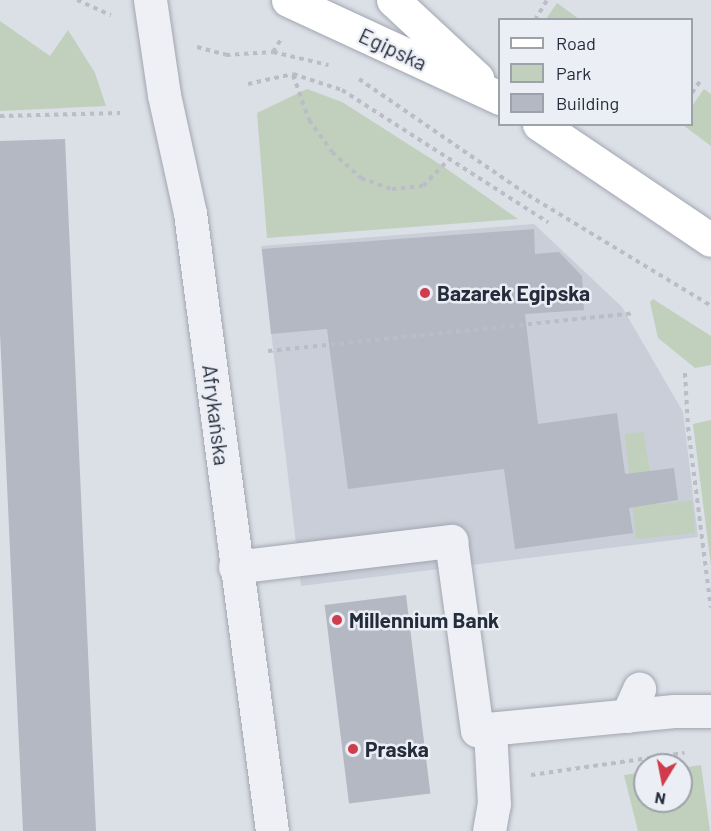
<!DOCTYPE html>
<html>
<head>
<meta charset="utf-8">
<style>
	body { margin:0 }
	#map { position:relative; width:711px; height:831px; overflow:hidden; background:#dbdfe6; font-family:Barlow,sans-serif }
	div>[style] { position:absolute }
	.built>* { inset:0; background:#c9ced8 }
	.green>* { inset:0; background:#c0d0bc }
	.building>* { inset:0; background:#b3b8c3; transform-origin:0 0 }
	.path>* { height:4px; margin-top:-2px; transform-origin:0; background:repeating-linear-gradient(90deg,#babdc5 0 4.5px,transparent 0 9px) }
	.roads { filter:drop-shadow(0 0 2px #a1a6b0) drop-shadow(0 0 2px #a1a6b0) }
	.street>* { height:33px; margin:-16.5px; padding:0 16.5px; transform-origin:16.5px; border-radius:16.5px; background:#eef0f5 }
	.secondary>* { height:33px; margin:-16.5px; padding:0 16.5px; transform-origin:16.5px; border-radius:16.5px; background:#fff }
	.dots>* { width:16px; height:16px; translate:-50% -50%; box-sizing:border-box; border:3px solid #ebeef4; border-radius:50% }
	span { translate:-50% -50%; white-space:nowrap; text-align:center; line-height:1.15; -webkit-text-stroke:5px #ebeef4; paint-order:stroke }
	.street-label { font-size:21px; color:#252d3c }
	.poi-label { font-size:21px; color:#252d3c; font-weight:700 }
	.left { translate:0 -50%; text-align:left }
	.legend { position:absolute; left:498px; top:18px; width:195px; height:108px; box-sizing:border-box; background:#ebeef4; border:2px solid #9ca1aa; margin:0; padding:8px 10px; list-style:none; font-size:18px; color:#252d3c }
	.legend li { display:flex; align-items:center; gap:12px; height:30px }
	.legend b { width:30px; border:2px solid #9ca1aa }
	.north { position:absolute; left:633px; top:753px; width:60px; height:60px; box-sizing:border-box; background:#ebeef4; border:2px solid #9ca1aa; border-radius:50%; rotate:190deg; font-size:16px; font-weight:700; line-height:24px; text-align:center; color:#252d3c }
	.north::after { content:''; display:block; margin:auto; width:21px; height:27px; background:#cf3c4b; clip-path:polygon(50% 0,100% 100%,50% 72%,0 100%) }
</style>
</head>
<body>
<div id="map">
	<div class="built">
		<i style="clip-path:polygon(534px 224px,622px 307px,683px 412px,698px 537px,301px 586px,261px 246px)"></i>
	</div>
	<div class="green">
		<i style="clip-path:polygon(557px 3px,579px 19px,546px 19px)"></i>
		<i style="clip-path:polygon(0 21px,50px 56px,68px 30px,95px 73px,106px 106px,0 111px)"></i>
		<i style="clip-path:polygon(307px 89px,342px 102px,444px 167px,518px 219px,267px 238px,257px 113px)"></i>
		<i style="clip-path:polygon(704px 89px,711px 94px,711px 146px,683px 125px,692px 124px,692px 106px)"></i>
		<i style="clip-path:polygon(653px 299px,711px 336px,711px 365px,695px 368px,658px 338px,650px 302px)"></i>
		<i style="clip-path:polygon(711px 420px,711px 566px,693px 424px)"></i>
		<i style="clip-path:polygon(643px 432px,656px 505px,692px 500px,695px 533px,636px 539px,625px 434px)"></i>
		<i style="clip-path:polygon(701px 765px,710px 831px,638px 831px,624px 775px,645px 772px,645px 801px,681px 801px,681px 768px)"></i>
	</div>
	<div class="building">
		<i style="clip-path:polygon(65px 139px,96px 831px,23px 831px,0 333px,0 141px)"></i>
		<i style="clip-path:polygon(534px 229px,535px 254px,559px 252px,582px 276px,584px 310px,525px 314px,538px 424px,617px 413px,625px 474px,674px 468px,678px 500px,629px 508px,633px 533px,515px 549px,504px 469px,348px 489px,327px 329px,271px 334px,262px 249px)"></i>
		<i style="left:406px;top:595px;width:200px;height:82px;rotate:83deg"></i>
	</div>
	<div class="path">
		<i style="left:77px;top:0;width:37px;rotate:24deg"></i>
		<i style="left:535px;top:20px;width:23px;rotate:-59deg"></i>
		<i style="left:197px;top:47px;width:30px;rotate:15deg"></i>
		<i style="left:226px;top:55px;width:47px;rotate:-3.7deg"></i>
		<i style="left:273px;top:52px;width:57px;rotate:13.3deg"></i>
		<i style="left:273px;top:52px;width:15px;rotate:-58deg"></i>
		<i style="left:293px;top:75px;width:48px;rotate:70.4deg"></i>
		<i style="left:309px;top:120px;width:39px;rotate:54deg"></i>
		<i style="left:332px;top:152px;width:39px;rotate:42deg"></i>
		<i style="left:361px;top:178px;width:33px;rotate:20deg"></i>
		<i style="left:392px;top:189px;width:31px;rotate:-6deg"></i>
		<i style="left:423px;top:186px;width:36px;rotate:-46deg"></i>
		<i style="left:359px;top:79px;width:205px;rotate:34.5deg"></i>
		<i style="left:528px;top:195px;width:214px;rotate:31.2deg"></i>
		<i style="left:248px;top:84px;width:46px;rotate:-12.5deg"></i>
		<i style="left:293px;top:74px;width:52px;rotate:18.1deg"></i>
		<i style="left:342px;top:90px;width:245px;rotate:32.7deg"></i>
		<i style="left:692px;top:93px;width:14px;rotate:-56deg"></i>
		<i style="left:0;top:116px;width:120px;rotate:-1.4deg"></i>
		<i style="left:668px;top:125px;width:1px;rotate:-45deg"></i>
		<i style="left:268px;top:351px;width:367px;rotate:-5.9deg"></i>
		<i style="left:685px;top:373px;width:54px;rotate:86.8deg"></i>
		<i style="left:688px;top:427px;width:182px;rotate:82.8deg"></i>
		<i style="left:531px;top:775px;width:155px;rotate:-8.2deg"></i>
	</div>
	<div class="roads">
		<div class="street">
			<i style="left:150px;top:0;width:96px;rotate:81.6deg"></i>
			<i style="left:164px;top:95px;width:121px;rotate:77.6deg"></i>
			<i style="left:190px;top:213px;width:623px;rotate:82.44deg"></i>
			<i style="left:235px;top:567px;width:218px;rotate:-6.9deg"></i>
			<i style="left:451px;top:541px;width:191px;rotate:82.2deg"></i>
			<i style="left:477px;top:730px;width:198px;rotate:-5.5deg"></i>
			<i style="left:674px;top:711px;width:37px"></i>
			<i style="left:627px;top:716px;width:30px;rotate:-66deg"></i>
			<i style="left:489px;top:831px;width:27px;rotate:-80deg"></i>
			<i style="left:494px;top:804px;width:75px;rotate:-93.1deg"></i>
		</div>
		<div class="secondary">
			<i style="left:288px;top:0;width:234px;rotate:24.8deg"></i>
			<i style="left:393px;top:0;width:115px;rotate:42.9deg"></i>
			<i style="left:539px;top:124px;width:207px;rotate:34deg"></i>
		</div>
	</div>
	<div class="dots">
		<i style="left:425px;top:293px;background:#cf3c4b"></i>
		<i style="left:337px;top:620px;background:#cf3c4b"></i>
		<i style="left:353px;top:749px;background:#cf3c4b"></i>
	</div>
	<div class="street-label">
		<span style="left:393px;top:49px;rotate:25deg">Egipska</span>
		<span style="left:216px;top:415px;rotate:83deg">Afrykańska</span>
	</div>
	<div class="poi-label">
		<span class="left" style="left:437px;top:293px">Bazarek Egipska</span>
		<span class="left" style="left:349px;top:620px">Millennium Bank</span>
		<span class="left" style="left:365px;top:749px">Praska</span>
	</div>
	<ul class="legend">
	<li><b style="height:8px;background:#fff"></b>Road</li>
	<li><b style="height:16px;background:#c0d0bc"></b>Park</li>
	<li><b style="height:16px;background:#b3b8c3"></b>Building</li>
	</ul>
	<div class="north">N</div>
</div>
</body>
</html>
